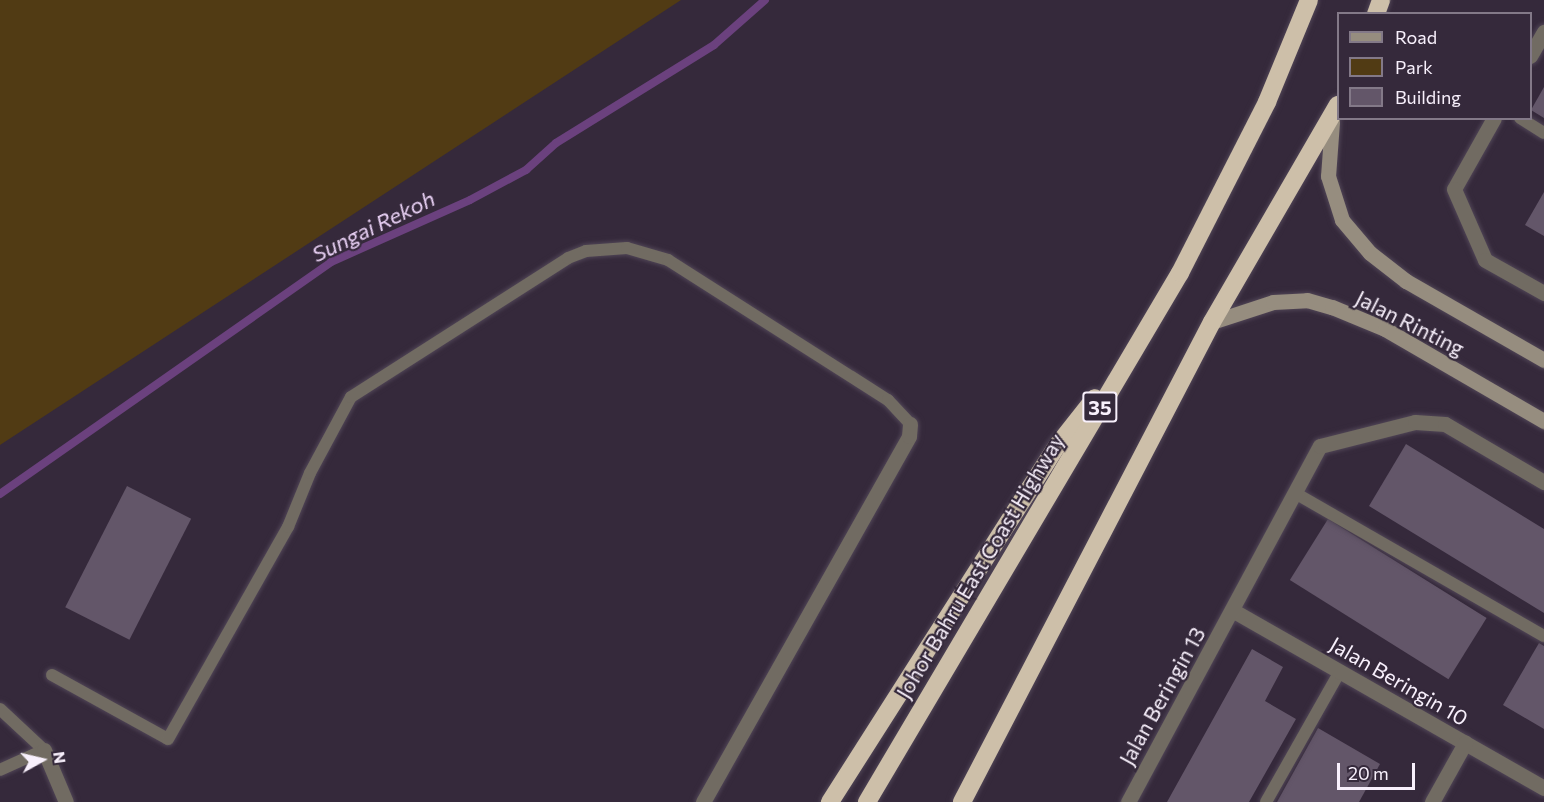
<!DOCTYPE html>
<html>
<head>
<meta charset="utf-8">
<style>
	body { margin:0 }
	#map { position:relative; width:1544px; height:802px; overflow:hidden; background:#35293b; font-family:Commissioner,sans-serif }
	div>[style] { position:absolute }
	.green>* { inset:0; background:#513b14 }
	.stream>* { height:8px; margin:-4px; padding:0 4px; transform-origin:4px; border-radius:4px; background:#6b417e }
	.building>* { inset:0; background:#635669; transform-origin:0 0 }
	.roads { filter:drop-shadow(0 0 2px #504556) drop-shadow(0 0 2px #504556) }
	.lane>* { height:12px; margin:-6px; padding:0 6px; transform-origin:6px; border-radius:6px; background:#716b62 }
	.street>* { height:15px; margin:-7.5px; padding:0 7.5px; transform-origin:7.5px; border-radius:7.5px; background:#716b62 }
	.secondary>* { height:15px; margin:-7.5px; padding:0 7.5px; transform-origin:7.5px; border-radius:7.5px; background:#968d7f }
	.highway>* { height:18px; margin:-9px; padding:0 9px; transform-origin:9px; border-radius:9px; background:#cdbfa9 }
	span { translate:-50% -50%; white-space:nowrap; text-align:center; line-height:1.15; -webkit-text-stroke:4.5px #35293b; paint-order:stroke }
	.shield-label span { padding:2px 4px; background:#35293b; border:2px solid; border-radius:4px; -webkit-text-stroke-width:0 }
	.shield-label { font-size:20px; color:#f8f0fc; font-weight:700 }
	.street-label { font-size:21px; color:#f8f0fc }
	.water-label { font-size:22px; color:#e9d1f5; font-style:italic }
	.legend { position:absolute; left:1337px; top:12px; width:195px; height:108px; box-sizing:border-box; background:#35293b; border:2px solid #837988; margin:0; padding:8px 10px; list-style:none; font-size:18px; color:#f8f0fc }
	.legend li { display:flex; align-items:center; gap:12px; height:30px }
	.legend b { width:30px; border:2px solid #837988 }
	.north { position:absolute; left:12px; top:730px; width:60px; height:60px; -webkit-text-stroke:4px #35293b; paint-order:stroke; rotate:82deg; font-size:16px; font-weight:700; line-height:24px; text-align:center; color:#f8f0fc }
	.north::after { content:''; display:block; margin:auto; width:21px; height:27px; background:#f8f0fc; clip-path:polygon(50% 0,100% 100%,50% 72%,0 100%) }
	.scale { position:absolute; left:1337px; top:763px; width:78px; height:27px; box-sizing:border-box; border:3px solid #f8f0fc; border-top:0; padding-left:8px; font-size:18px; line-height:21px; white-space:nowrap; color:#f8f0fc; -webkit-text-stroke:4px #35293b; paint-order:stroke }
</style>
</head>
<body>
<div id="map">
	<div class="green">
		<i style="clip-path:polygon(0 0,681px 0,0 445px)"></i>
	</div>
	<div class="stream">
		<i style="left:0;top:494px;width:404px;rotate:-35deg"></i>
		<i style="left:331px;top:262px;width:152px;rotate:-24deg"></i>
		<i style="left:470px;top:200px;width:64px;rotate:-28.2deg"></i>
		<i style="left:526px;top:170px;width:40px;rotate:-42deg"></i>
		<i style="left:556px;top:143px;width:186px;rotate:-31.8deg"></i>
		<i style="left:714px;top:45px;width:68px;rotate:-41.4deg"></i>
	</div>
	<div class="building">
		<i style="clip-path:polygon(1544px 87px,1544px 118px,1531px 110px)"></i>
		<i style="clip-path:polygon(1544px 192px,1544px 236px,1525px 225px)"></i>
		<i style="clip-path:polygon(1406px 444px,1544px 529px,1544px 613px,1369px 506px)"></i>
		<i style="left:127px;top:486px;width:72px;height:136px;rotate:27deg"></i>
		<i style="left:1328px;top:519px;width:187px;height:72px;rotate:32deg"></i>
		<i style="clip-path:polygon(1539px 643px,1544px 646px,1544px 729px,1503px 705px)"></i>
		<i style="clip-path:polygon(1252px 649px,1283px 667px,1265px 701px,1296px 719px,1249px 802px,1167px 802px)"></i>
		<i style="clip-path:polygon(1318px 728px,1380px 764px,1359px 802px,1277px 802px)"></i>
	</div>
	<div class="roads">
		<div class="lane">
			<i style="left:1520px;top:118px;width:28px;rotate:32deg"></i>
			<i style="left:1295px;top:493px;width:287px;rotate:29.9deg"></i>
			<i style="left:52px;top:675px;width:132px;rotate:28.9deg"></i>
			<i style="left:168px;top:739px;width:244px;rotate:-60.5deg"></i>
			<i style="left:288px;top:527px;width:58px;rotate:-67.8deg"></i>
			<i style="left:310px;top:473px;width:86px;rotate:-61.7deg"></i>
			<i style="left:351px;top:397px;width:258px;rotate:-32.6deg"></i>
			<i style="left:568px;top:258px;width:19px;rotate:-21deg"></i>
			<i style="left:586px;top:251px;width:41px;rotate:-4.2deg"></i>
			<i style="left:627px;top:248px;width:43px;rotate:16.3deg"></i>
			<i style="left:668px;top:260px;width:261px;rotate:32.5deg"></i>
			<i style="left:888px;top:400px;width:33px;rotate:47deg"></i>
			<i style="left:0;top:709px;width:60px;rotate:43deg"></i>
			<i style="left:44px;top:750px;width:48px;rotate:155.6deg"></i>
			<i style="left:1266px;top:802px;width:150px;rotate:-60.5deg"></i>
		</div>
		<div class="street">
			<i style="left:1530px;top:56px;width:28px;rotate:-60deg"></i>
			<i style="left:1494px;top:118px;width:81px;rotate:119.4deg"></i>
			<i style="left:1454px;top:189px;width:77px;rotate:66.4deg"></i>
			<i style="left:1485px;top:260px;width:68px;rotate:29.2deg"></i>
			<i style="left:1232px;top:610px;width:359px;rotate:29.7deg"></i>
			<i style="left:44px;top:750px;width:56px;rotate:67.1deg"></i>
			<i style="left:703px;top:802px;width:420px;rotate:-60.6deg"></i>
			<i style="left:909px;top:436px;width:12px;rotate:-85deg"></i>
			<i style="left:1128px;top:802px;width:404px;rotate:-61.7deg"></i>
			<i style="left:1320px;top:446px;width:98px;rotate:-14.2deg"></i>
			<i style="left:1415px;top:422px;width:30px;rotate:4deg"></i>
			<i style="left:1445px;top:424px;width:115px;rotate:30.4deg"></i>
			<i style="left:1432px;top:802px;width:68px;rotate:-60.8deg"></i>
		</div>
		<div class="secondary">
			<i style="left:1332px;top:122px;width:54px;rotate:94.2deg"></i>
			<i style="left:1328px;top:176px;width:46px;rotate:72.3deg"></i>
			<i style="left:1342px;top:220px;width:43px;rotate:49.7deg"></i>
			<i style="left:1370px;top:253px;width:46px;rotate:37.9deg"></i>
			<i style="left:1406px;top:281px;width:159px;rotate:29.8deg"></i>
			<i style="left:1212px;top:322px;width:64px;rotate:-18.2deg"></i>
			<i style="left:1273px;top:302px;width:34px;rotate:-3deg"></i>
			<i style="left:1307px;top:300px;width:26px;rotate:16deg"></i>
			<i style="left:1332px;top:307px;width:57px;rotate:22.5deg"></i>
			<i style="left:1385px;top:329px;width:184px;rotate:30.1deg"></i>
		</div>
		<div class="highway">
			<i style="left:1376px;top:14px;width:15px;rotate:-70deg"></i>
			<i style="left:830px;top:802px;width:422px;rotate:-57.5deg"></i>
			<i style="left:1057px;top:446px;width:61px;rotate:-51.6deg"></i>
			<i style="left:867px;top:802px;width:615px;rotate:-59.39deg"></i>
			<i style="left:1180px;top:273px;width:192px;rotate:-63deg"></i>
			<i style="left:1267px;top:102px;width:110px;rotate:-67.6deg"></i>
			<i style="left:962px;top:802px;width:541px;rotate:-62.49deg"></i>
			<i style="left:1212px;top:322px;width:251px;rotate:-59.9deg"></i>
		</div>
	</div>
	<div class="shield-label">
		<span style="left:1100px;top:407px">35</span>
	</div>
	<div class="street-label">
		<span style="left:1410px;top:323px;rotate:27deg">Jalan Rinting</span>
		<span style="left:980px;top:566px;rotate:-59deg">Johor Bahru East Coast Highway</span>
		<span style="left:1399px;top:681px;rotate:30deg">Jalan Beringin 10</span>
		<span style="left:1162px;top:696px;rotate:-61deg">Jalan Beringin 13</span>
	</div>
	<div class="water-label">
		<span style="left:373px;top:226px;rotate:-26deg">Sungai Rekoh</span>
	</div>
	<ul class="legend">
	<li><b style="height:8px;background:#968d7f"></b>Road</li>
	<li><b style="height:16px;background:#513b14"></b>Park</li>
	<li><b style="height:16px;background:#635669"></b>Building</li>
	</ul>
	<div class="north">N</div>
	<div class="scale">20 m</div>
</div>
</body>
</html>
